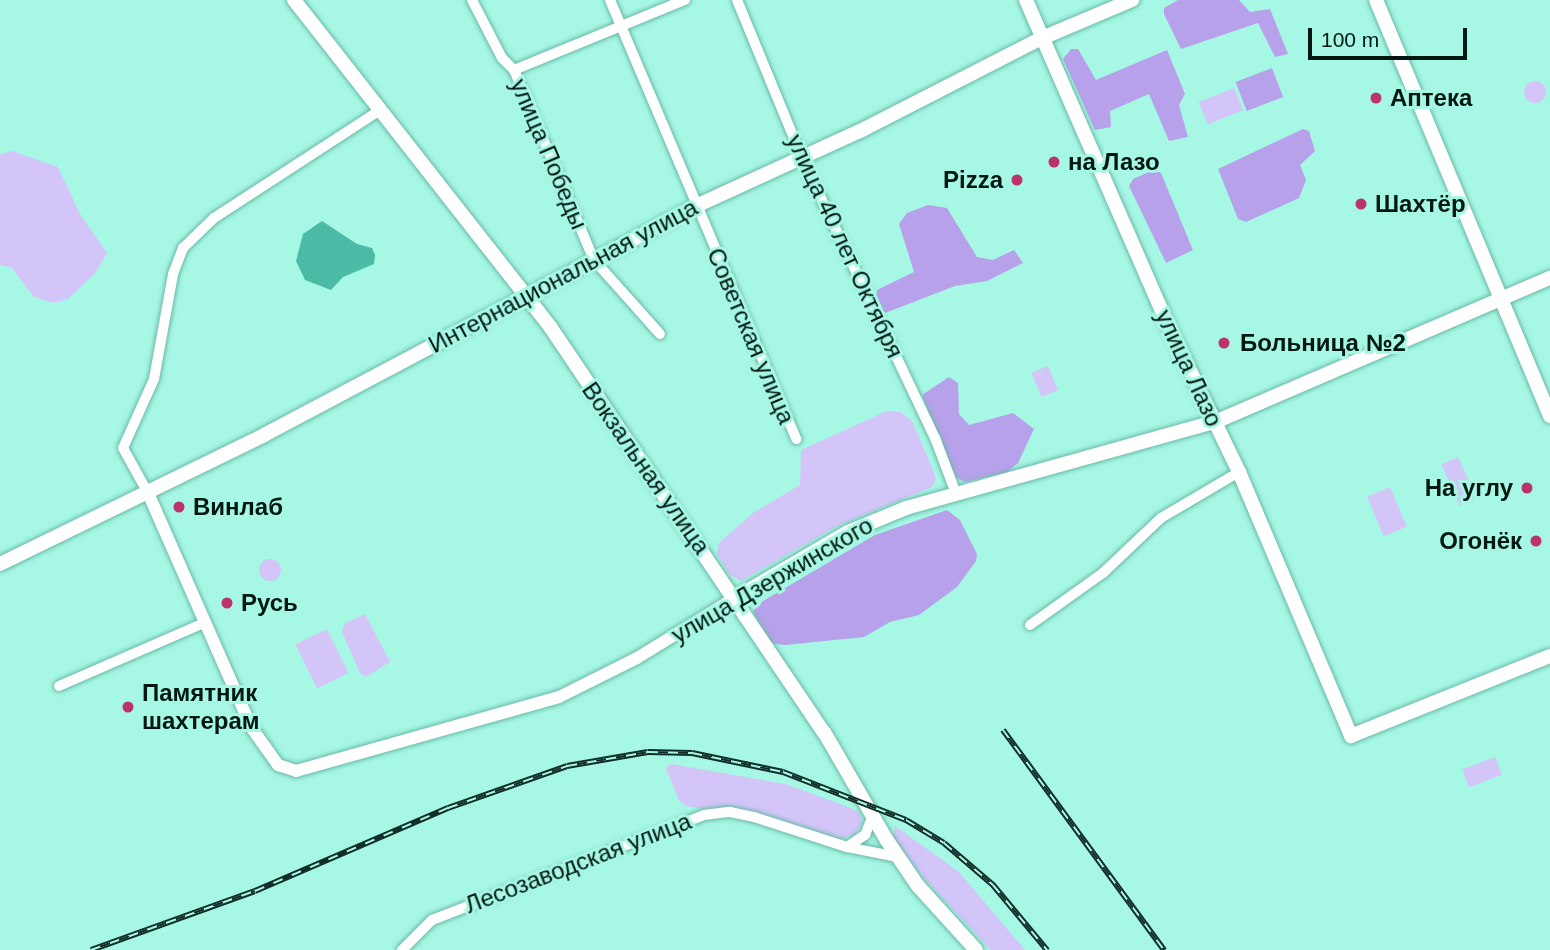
<!DOCTYPE html>
<html>
<head>
<meta charset="utf-8">
<style>
	body { margin:0 }
	#map { position:relative; width:1550px; height:950px; overflow:hidden; background:#a6f7e4; font-family:Helvetica,sans-serif }
	div>[style] { position:absolute }
	.green>* { inset:0; background:#d4c5f9; transform-origin:0 0 }
	.round { border-radius:50% }
	.forest>* { inset:0; background:#b8a1eb; transform-origin:0 0 }
	.water>* { inset:0; background:#4bbba5 }
	.roads { filter:drop-shadow(0 0 2px #6ab9a8) drop-shadow(0 0 2px #6ab9a8) }
	.minor>* { height:10px; margin:-5px; padding:0 5px; transform-origin:5px; border-radius:5px; background:#fff }
	.tertiary>* { height:12px; margin:-6px; padding:0 6px; transform-origin:6px; border-radius:6px; background:#fff }
	.secondary>* { height:14px; margin:-7px; padding:0 7px; transform-origin:7px; border-radius:7px; background:#fff }
	.primary>* { height:14px; margin:-7px; padding:0 7px; transform-origin:7px; border-radius:7px; background:#fff }
	.rail>* { height:6px; margin-top:-3px; transform-origin:0; background:repeating-linear-gradient(90deg,#a6f7e4 0 10px,#112e28 0 20px); box-sizing:border-box; border-block:2px solid #112e28 }
	.dots>* { width:19px; height:19px; translate:-50% -50%; box-sizing:border-box; border:4px solid #a6f7e4; border-radius:50% }
	span { translate:-50% -50%; white-space:nowrap; text-align:center; line-height:1.15; -webkit-text-stroke:6px #a6f7e4; paint-order:stroke }
	.poi-label { font-size:24px; color:#001712; font-weight:700 }
	.left { translate:0 -50%; text-align:left }
	.right { translate:-100% -50%; text-align:right }
	.street-label { font-size:24px; color:#001712 }
	.scale { position:absolute; left:1308px; top:28px; width:159px; height:32px; box-sizing:border-box; border:4px solid #001712; border-top:0; padding-left:9px; font-size:21px; line-height:24px; white-space:nowrap; color:#001712; -webkit-text-stroke:5px #a6f7e4; paint-order:stroke }
</style>
</head>
<body>
<div id="map">
	<div class="green">
		<i class="round" style="left:1524px;top:81px;width:22px;height:22px"></i>
		<i style="left:1234px;top:88px;width:24px;height:38px;rotate:68deg"></i>
		<i style="clip-path:polygon(12px 151px,58px 167px,80px 214px,107px 253px,96px 272px,68px 299px,53px 303px,34px 297px,12px 268px,0 265px,0 154px)"></i>
		<i style="left:1048px;top:366px;width:26px;height:18px;rotate:67deg"></i>
		<i style="clip-path:polygon(887px 411px,900px 412px,912px 421px,932px 467px,936px 480px,932px 487px,837px 526px,741px 581px,729px 574px,717px 554px,719px 543px,753px 513px,800px 485px,801px 450px)"></i>
		<i style="left:1458px;top:457px;width:45px;height:18px;rotate:66deg"></i>
		<i style="left:1390px;top:487px;width:43px;height:25px;rotate:67deg"></i>
		<i class="round" style="left:259px;top:559px;width:22px;height:22px"></i>
		<i style="clip-path:polygon(365px 614px,390px 662px,366px 677px,360px 673px,342px 632px,344px 624px)"></i>
		<i style="left:327px;top:629px;width:49px;height:35px;rotate:64deg"></i>
		<i style="left:1495px;top:757px;width:19px;height:35px;rotate:69deg"></i>
		<i style="clip-path:polygon(671px 764px,785px 784px,851px 808px,860px 813px,862px 824px,855px 834px,834px 841px,756px 818px,686px 806px,679px 801px,666px 768px)"></i>
		<i style="clip-path:polygon(895px 826px,959px 872px,1025px 950px,991px 950px,922px 876px,893px 837px)"></i>
	</div>
	<div class="forest">
		<i style="clip-path:polygon(1178px 0,1239px 0,1250px 12px,1270px 9px,1288px 54px,1275px 57px,1258px 23px,1181px 49px,1164px 14px,1164px 8px)"></i>
		<i style="clip-path:polygon(1071px 49px,1078px 49px,1096px 80px,1167px 50px,1185px 94px,1179px 105px,1188px 137px,1169px 141px,1149px 94px,1110px 111px,1111px 127px,1095px 130px,1063px 59px)"></i>
		<i style="left:1272px;top:68px;width:31px;height:39px;rotate:69deg"></i>
		<i style="clip-path:polygon(1303px 129px,1309px 131px,1315px 151px,1300px 165px,1306px 180px,1299px 198px,1246px 222px,1238px 219px,1218px 169px)"></i>
		<i style="clip-path:polygon(1153px 170px,1161px 173px,1193px 250px,1166px 263px,1129px 186px,1133px 179px)"></i>
		<i style="clip-path:polygon(928px 205px,947px 208px,977px 257px,993px 260px,1014px 250px,1023px 263px,987px 281px,955px 286px,885px 313px,876px 300px,877px 290px,914px 272px,899px 224px,907px 213px)"></i>
		<i style="clip-path:polygon(949px 377px,958px 383px,959px 414px,969px 425px,1013px 413px,1034px 429px,1018px 463px,1007px 472px,965px 482px,955px 477px,922px 395px)"></i>
		<i style="clip-path:polygon(947px 510px,960px 520px,977px 554px,976px 561px,957px 587px,919px 615px,890px 622px,864px 637px,785px 645px,774px 644px,766px 637px,753px 611px,763px 601px,875px 535px)"></i>
	</div>
	<div class="water">
		<i style="clip-path:polygon(322px 221px,357px 244px,372px 248px,375px 255px,374px 264px,343px 277px,331px 290px,305px 280px,296px 261px,303px 234px)"></i>
	</div>
	<div class="roads">
		<div class="minor">
			<i style="left:472px;top:0;width:65px;rotate:62.7deg"></i>
			<i style="left:502px;top:58px;width:17px;rotate:45deg"></i>
			<i style="left:514px;top:70px;width:206px;rotate:67.2deg"></i>
			<i style="left:594px;top:260px;width:99px;rotate:48.3deg"></i>
			<i style="left:610px;top:0;width:477px;rotate:67deg"></i>
			<i style="left:737px;top:0;width:171px;rotate:67.6deg"></i>
			<i style="left:802px;top:158px;width:310px;rotate:64.6deg"></i>
			<i style="left:935px;top:438px;width:57px;rotate:69.3deg"></i>
			<i style="left:514px;top:70px;width:185px;rotate:-22.3deg"></i>
			<i style="left:148px;top:493px;width:51px;rotate:-119.1deg"></i>
			<i style="left:123px;top:448px;width:76px;rotate:-65.8deg"></i>
			<i style="left:154px;top:379px;width:107px;rotate:-79.7deg"></i>
			<i style="left:173px;top:274px;width:28px;rotate:-69deg"></i>
			<i style="left:183px;top:248px;width:43px;rotate:-44.1deg"></i>
			<i style="left:214px;top:218px;width:198px;rotate:-33deg"></i>
			<i style="left:1030px;top:625px;width:90px;rotate:-35.5deg"></i>
			<i style="left:1103px;top:573px;width:80px;rotate:-43.5deg"></i>
			<i style="left:1161px;top:518px;width:91px;rotate:-30.5deg"></i>
			<i style="left:59px;top:686px;width:158px;rotate:-23.5deg"></i>
			<i style="left:847px;top:847px;width:52px;rotate:11.1deg"></i>
			<i style="left:402px;top:950px;width:42px;rotate:-45deg"></i>
			<i style="left:432px;top:920px;width:292px;rotate:-21.1deg"></i>
			<i style="left:704px;top:815px;width:26px;rotate:-7deg"></i>
			<i style="left:730px;top:812px;width:25px;rotate:12deg"></i>
			<i style="left:754px;top:817px;width:98px;rotate:17.9deg"></i>
			<i style="left:847px;top:847px;width:22px;rotate:-34deg"></i>
			<i style="left:865px;top:835px;width:22px;rotate:-68deg"></i>
		</div>
		<div class="tertiary">
			<i style="left:148px;top:493px;width:256px;rotate:66.2deg"></i>
			<i style="left:251px;top:727px;width:47px;rotate:54.6deg"></i>
			<i style="left:278px;top:765px;width:19px;rotate:18deg"></i>
			<i style="left:296px;top:771px;width:273px;rotate:-15.7deg"></i>
			<i style="left:559px;top:697px;width:87px;rotate:-26.6deg"></i>
			<i style="left:637px;top:658px;width:115px;rotate:-31.5deg"></i>
		</div>
		<div class="secondary">
			<i style="left:294px;top:0;width:417px;rotate:51.9deg"></i>
			<i style="left:551px;top:328px;width:488px;rotate:56deg"></i>
			<i style="left:824px;top:732px;width:124px;rotate:59.9deg"></i>
			<i style="left:886px;top:839px;width:57px;rotate:55.8deg"></i>
			<i style="left:918px;top:886px;width:86px;rotate:47.8deg"></i>
			<i style="left:1026px;top:0;width:357px;rotate:66.4deg"></i>
			<i style="left:1169px;top:327px;width:161px;rotate:64.2deg"></i>
			<i style="left:1239px;top:472px;width:287px;rotate:67deg"></i>
			<i style="left:1351px;top:736px;width:214px;rotate:-21.9deg"></i>
			<i style="left:0;top:564px;width:294px;rotate:-26deg"></i>
			<i style="left:264px;top:435px;width:489px;rotate:-27.9deg"></i>
			<i style="left:696px;top:206px;width:180px;rotate:-24.6deg"></i>
			<i style="left:860px;top:131px;width:204px;rotate:-27.1deg"></i>
			<i style="left:1042px;top:38px;width:98px;rotate:-22.9deg"></i>
			<i style="left:735px;top:598px;width:131px;rotate:-30.3deg"></i>
			<i style="left:848px;top:532px;width:63px;rotate:-22.5deg"></i>
			<i style="left:906px;top:508px;width:321px;rotate:-15.6deg"></i>
			<i style="left:1215px;top:422px;width:365px;rotate:-23.3deg"></i>
		</div>
		<div class="primary">
			<i style="left:1376px;top:0;width:451px;rotate:67.3deg"></i>
		</div>
	</div>
	<div class="rail">
		<i style="left:1003px;top:730px;width:273px;rotate:53.8deg"></i>
		<i style="left:91px;top:950px;width:174px;rotate:-19.8deg"></i>
		<i style="left:255px;top:891px;width:210px;rotate:-23.3deg"></i>
		<i style="left:448px;top:808px;width:126px;rotate:-19.4deg"></i>
		<i style="left:567px;top:766px;width:82px;rotate:-9.8deg"></i>
		<i style="left:648px;top:752px;width:44px;rotate:1.3deg"></i>
		<i style="left:692px;top:753px;width:93px;rotate:11.8deg"></i>
		<i style="left:783px;top:772px;width:132px;rotate:21.3deg"></i>
		<i style="left:906px;top:820px;width:44px;rotate:31.2deg"></i>
		<i style="left:944px;top:843px;width:65px;rotate:40.6deg"></i>
		<i style="left:993px;top:885px;width:85px;rotate:50.3deg"></i>
	</div>
	<div class="dots">
		<i style="left:1376px;top:98px;background:#bb326f"></i>
		<i style="left:1054px;top:162px;background:#bb326f"></i>
		<i style="left:1017px;top:180px;background:#bb326f"></i>
		<i style="left:1361px;top:204px;background:#bb326f"></i>
		<i style="left:1224px;top:343px;background:#bb326f"></i>
		<i style="left:1527px;top:488px;background:#bb326f"></i>
		<i style="left:179px;top:507px;background:#bb326f"></i>
		<i style="left:1536px;top:541px;background:#bb326f"></i>
		<i style="left:227px;top:603px;background:#bb326f"></i>
		<i style="left:128px;top:707px;background:#bb326f"></i>
	</div>
	<div class="poi-label">
		<span class="left" style="left:1390px;top:98px">Аптека</span>
		<span class="left" style="left:1068px;top:162px">на Лазо</span>
		<span class="right" style="left:1003px;top:180px">Pizza</span>
		<span class="left" style="left:1375px;top:204px">Шахтёр</span>
		<span class="left" style="left:1240px;top:343px">Больница №2</span>
		<span class="right" style="left:1513px;top:488px">На углу</span>
		<span class="left" style="left:193px;top:507px">Винлаб</span>
		<span class="right" style="left:1522px;top:541px">Огонёк</span>
		<span class="left" style="left:241px;top:603px">Русь</span>
		<span class="left" style="left:142px;top:707px">Памятник<br>шахтерам</span>
	</div>
	<div class="street-label">
		<span style="left:549px;top:154px;rotate:67deg">улица Победы</span>
		<span style="left:845px;top:246px;rotate:65deg">улица 40 лет Октября</span>
		<span style="left:563px;top:276px;rotate:-28deg">Интернациональная улица</span>
		<span style="left:751px;top:336px;rotate:67deg">Советская улица</span>
		<span style="left:1189px;top:368px;rotate:65deg">улица Лазо</span>
		<span style="left:646px;top:468px;rotate:55deg">Вокзальная улица</span>
		<span style="left:772px;top:580px;rotate:-30deg">улица Дзержинского</span>
		<span style="left:578px;top:863px;rotate:-21deg">Лесозаводская улица</span>
	</div>
	<div class="scale">100 m</div>
</div>
</body>
</html>
